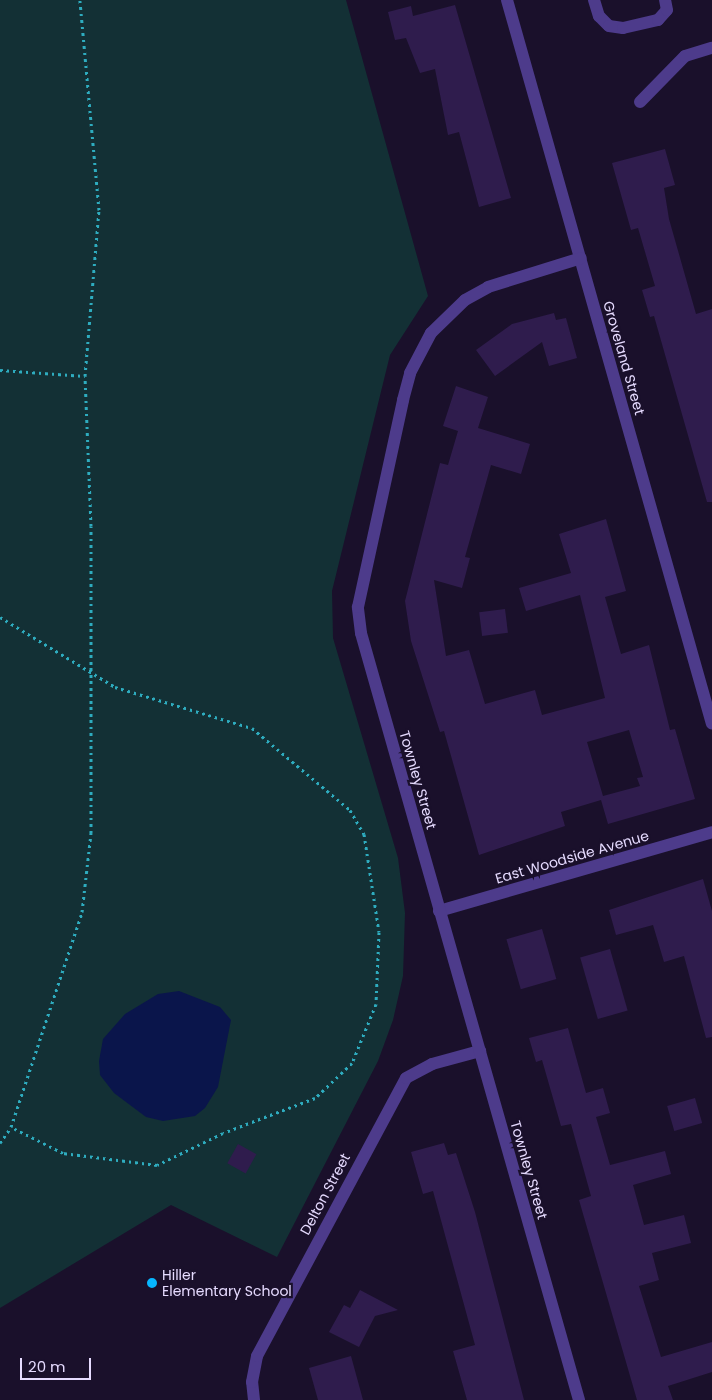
<!DOCTYPE html>
<html>
<head>
<meta charset="utf-8">
<style>
	body { margin:0 }
	#map { position:relative; width:712px; height:1400px; overflow:hidden; background:#1a102b; font-family:Poppins,sans-serif }
	div>[style] { position:absolute }
	.green>* { inset:0; background:#133035 }
	.water>* { inset:0; background:#0a154b }
	.building>* { inset:0; background:#2f1c4d; transform-origin:0 0 }
	.path>* { height:3px; margin-top:-1.5px; transform-origin:0; background:repeating-linear-gradient(90deg,#2eacbf 0 2.5px,transparent 0 6.5px) }
	.minor>* { height:12px; margin:-6px; padding:0 6px; transform-origin:6px; border-radius:6px; background:#4d3b8b }
	.dots>* { width:14px; height:14px; translate:-50% -50%; box-sizing:border-box; border:2px solid #1a102b; border-radius:50% }
	span { translate:-50% -50%; white-space:nowrap; text-align:center; line-height:1.15; -webkit-text-stroke:4.5px #1a102b; paint-order:stroke }
	.street-label { font-size:14px; color:#e6dbff }
	.poi-label { font-size:14px; color:#e6dbff }
	.left { translate:0 -50%; text-align:left }
	.scale { position:absolute; left:20px; top:1358px; width:71px; height:22px; box-sizing:border-box; border:2px solid #e6dbff; border-top:0; padding-left:6px; font-size:15px; line-height:18px; white-space:nowrap; color:#e6dbff; -webkit-text-stroke:4px #1a102b; paint-order:stroke }
</style>
</head>
<body>
<div id="map">
	<div class="green">
		<i style="clip-path:polygon(0 0,346px 0,428px 296px,390px 355px,332px 591px,333px 638px,398px 858px,405px 913px,403px 976px,393px 1020px,378px 1061px,277px 1257px,171px 1205px,0 1308px)"></i>
	</div>
	<div class="water">
		<i style="clip-path:polygon(179px 991px,220px 1007px,231px 1020px,218px 1087px,205px 1108px,195px 1116px,163px 1121px,146px 1117px,114px 1093px,100px 1075px,99px 1061px,103px 1039px,125px 1014px,158px 994px)"></i>
	</div>
	<div class="building">
		<i style="clip-path:polygon(455px 5px,511px 198px,479px 207px,459px 132px,448px 135px,435px 69px,420px 73px,406px 38px,395px 40px,388px 12px,411px 6px,413px 16px)"></i>
		<i style="clip-path:polygon(665px 149px,675px 185px,664px 188px,669px 219px,696px 314px,712px 309px,712px 502px,707px 502px,654px 316px,650px 317px,642px 290px,655px 286px,638px 228px,631px 230px,612px 163px)"></i>
		<i style="clip-path:polygon(554px 313px,556px 320px,566px 318px,577px 358px,549px 366px,542px 342px,495px 376px,476px 350px,512px 324px)"></i>
		<i style="clip-path:polygon(evenodd,456px 386px,488px 397px,478px 428px,530px 444px,521px 474px,491px 465px,465px 557px,470px 558px,462px 588px,434px 580px,446px 656px,469px 650px,485px 704px,535px 690px,542px 715px,605px 698px,580px 595px,526px 611px,519px 588px,571px 573px,559px 534px,606px 519px,626px 591px,605px 597px,621px 654px,649px 645px,670px 730px,675px 729px,695px 799px,608px 824px,601px 800px,561px 812px,565px 826px,479px 855px,444px 731px,440px 732px,411px 641px,405px 601px,440px 463px,448px 465px,458px 431px,443px 426px,456px 386px,629px 730px,643px 777px,637px 778px,640px 786px,603px 796px,587px 742px,629px 730px)"></i>
		<i style="left:505px;top:609px;width:24px;height:26px;rotate:83deg"></i>
		<i style="clip-path:polygon(703px 879px,712px 911px,712px 1037px,706px 1038px,684px 956px,664px 962px,653px 925px,616px 935px,609px 910px)"></i>
		<i style="left:542px;top:929px;width:52px;height:37px;rotate:74deg"></i>
		<i style="left:610px;top:949px;width:64px;height:31px;rotate:74deg"></i>
		<i style="clip-path:polygon(568px 1028px,586px 1093px,603px 1088px,610px 1113px,596px 1117px,610px 1165px,665px 1151px,671px 1174px,633px 1185px,644px 1225px,684px 1215px,691px 1243px,652px 1253px,659px 1280px,639px 1286px,661px 1357px,712px 1342px,712px 1372px,668px 1386px,673px 1400px,637px 1400px,579px 1200px,591px 1196px,571px 1124px,561px 1126px,542px 1060px,536px 1062px,529px 1038px)"></i>
		<i style="left:695px;top:1098px;width:26px;height:29px;rotate:74deg"></i>
		<i style="clip-path:polygon(444px 1143px,448px 1155px,456px 1153px,475px 1212px,524px 1400px,467px 1400px,453px 1351px,475px 1345px,433px 1191px,423px 1194px,411px 1152px)"></i>
		<i style="left:238px;top:1144px;width:21px;height:22px;rotate:29deg"></i>
		<i style="clip-path:polygon(360px 1290px,398px 1310px,375px 1316px,359px 1347px,329px 1332px,344px 1305px,350px 1308px)"></i>
		<i style="clip-path:polygon(351px 1356px,363px 1400px,318px 1400px,309px 1368px)"></i>
	</div>
	<div class="path">
		<i style="left:0;top:370px;width:85px;rotate:4deg"></i>
		<i style="left:0;top:617px;width:135px;rotate:31.3deg"></i>
		<i style="left:115px;top:687px;width:143px;rotate:16.7deg"></i>
		<i style="left:252px;top:728px;width:128px;rotate:39.9deg"></i>
		<i style="left:350px;top:810px;width:28px;rotate:60deg"></i>
		<i style="left:364px;top:834px;width:99px;rotate:81.3deg"></i>
		<i style="left:379px;top:932px;width:72px;rotate:92.4deg"></i>
		<i style="left:376px;top:1004px;width:64px;rotate:112.1deg"></i>
		<i style="left:352px;top:1063px;width:51px;rotate:136.6deg"></i>
		<i style="left:315px;top:1098px;width:98px;rotate:159.2deg"></i>
		<i style="left:223px;top:1133px;width:73px;rotate:154.1deg"></i>
		<i style="left:157px;top:1165px;width:95px;rotate:-172.7deg"></i>
		<i style="left:63px;top:1153px;width:58px;rotate:-153.4deg"></i>
		<i style="left:0;top:1143px;width:19px;rotate:-55deg"></i>
		<i style="left:11px;top:1127px;width:226px;rotate:-71.7deg"></i>
		<i style="left:82px;top:912px;width:80px;rotate:-83.5deg"></i>
		<i style="left:91px;top:833px;width:307px;rotate:-90deg"></i>
		<i style="left:91px;top:526px;width:150px;rotate:-92.3deg"></i>
		<i style="left:85px;top:376px;width:167px;rotate:-85.2deg"></i>
		<i style="left:99px;top:210px;width:211px;rotate:-95.2deg"></i>
	</div>
	<div class="minor">
		<i style="left:507px;top:0;width:752px;rotate:74.19deg"></i>
		<i style="left:594px;top:0;width:17px;rotate:73deg"></i>
		<i style="left:599px;top:16px;width:14px;rotate:45deg"></i>
		<i style="left:609px;top:26px;width:14px;rotate:8deg"></i>
		<i style="left:623px;top:28px;width:36px;rotate:-13deg"></i>
		<i style="left:658px;top:20px;width:13px;rotate:-48deg"></i>
		<i style="left:667px;top:10px;width:10px;rotate:-101deg"></i>
		<i style="left:640px;top:102px;width:64px;rotate:-45.6deg"></i>
		<i style="left:685px;top:56px;width:28px;rotate:-17deg"></i>
		<i style="left:439px;top:911px;width:284px;rotate:-16.1deg"></i>
		<i style="left:254px;top:1400px;width:18px;rotate:-96deg"></i>
		<i style="left:252px;top:1382px;width:26px;rotate:-79deg"></i>
		<i style="left:257px;top:1356px;width:315px;rotate:-61.8deg"></i>
		<i style="left:406px;top:1078px;width:30px;rotate:-28deg"></i>
		<i style="left:432px;top:1064px;width:50px;rotate:-15.2deg"></i>
		<i style="left:579px;top:1400px;width:797px;rotate:-105.87deg"></i>
		<i style="left:361px;top:633px;width:26px;rotate:-97deg"></i>
		<i style="left:358px;top:607px;width:212px;rotate:-77.7deg"></i>
		<i style="left:403px;top:400px;width:28px;rotate:-75deg"></i>
		<i style="left:410px;top:373px;width:45px;rotate:-62.3deg"></i>
		<i style="left:431px;top:333px;width:47px;rotate:-44.1deg"></i>
		<i style="left:465px;top:300px;width:26px;rotate:-29deg"></i>
		<i style="left:488px;top:287px;width:97px;rotate:-17.3deg"></i>
	</div>
	<div class="dots">
		<i style="left:152px;top:1283px;background:#07b6ff"></i>
	</div>
	<div class="street-label">
		<span style="left:624px;top:358px;rotate:74deg">Groveland Street</span>
		<span style="left:418px;top:780px;rotate:74deg">Townley Street</span>
		<span style="left:572px;top:857px;rotate:-16deg">East Woodside Avenue</span>
		<span style="left:529px;top:1170px;rotate:74deg">Townley Street</span>
		<span style="left:325px;top:1194px;rotate:-62deg">Delton Street</span>
	</div>
	<div class="poi-label">
		<span class="left" style="left:162px;top:1283px">Hiller<br>Elementary School</span>
	</div>
	<div class="scale">20 m</div>
</div>
</body>
</html>
